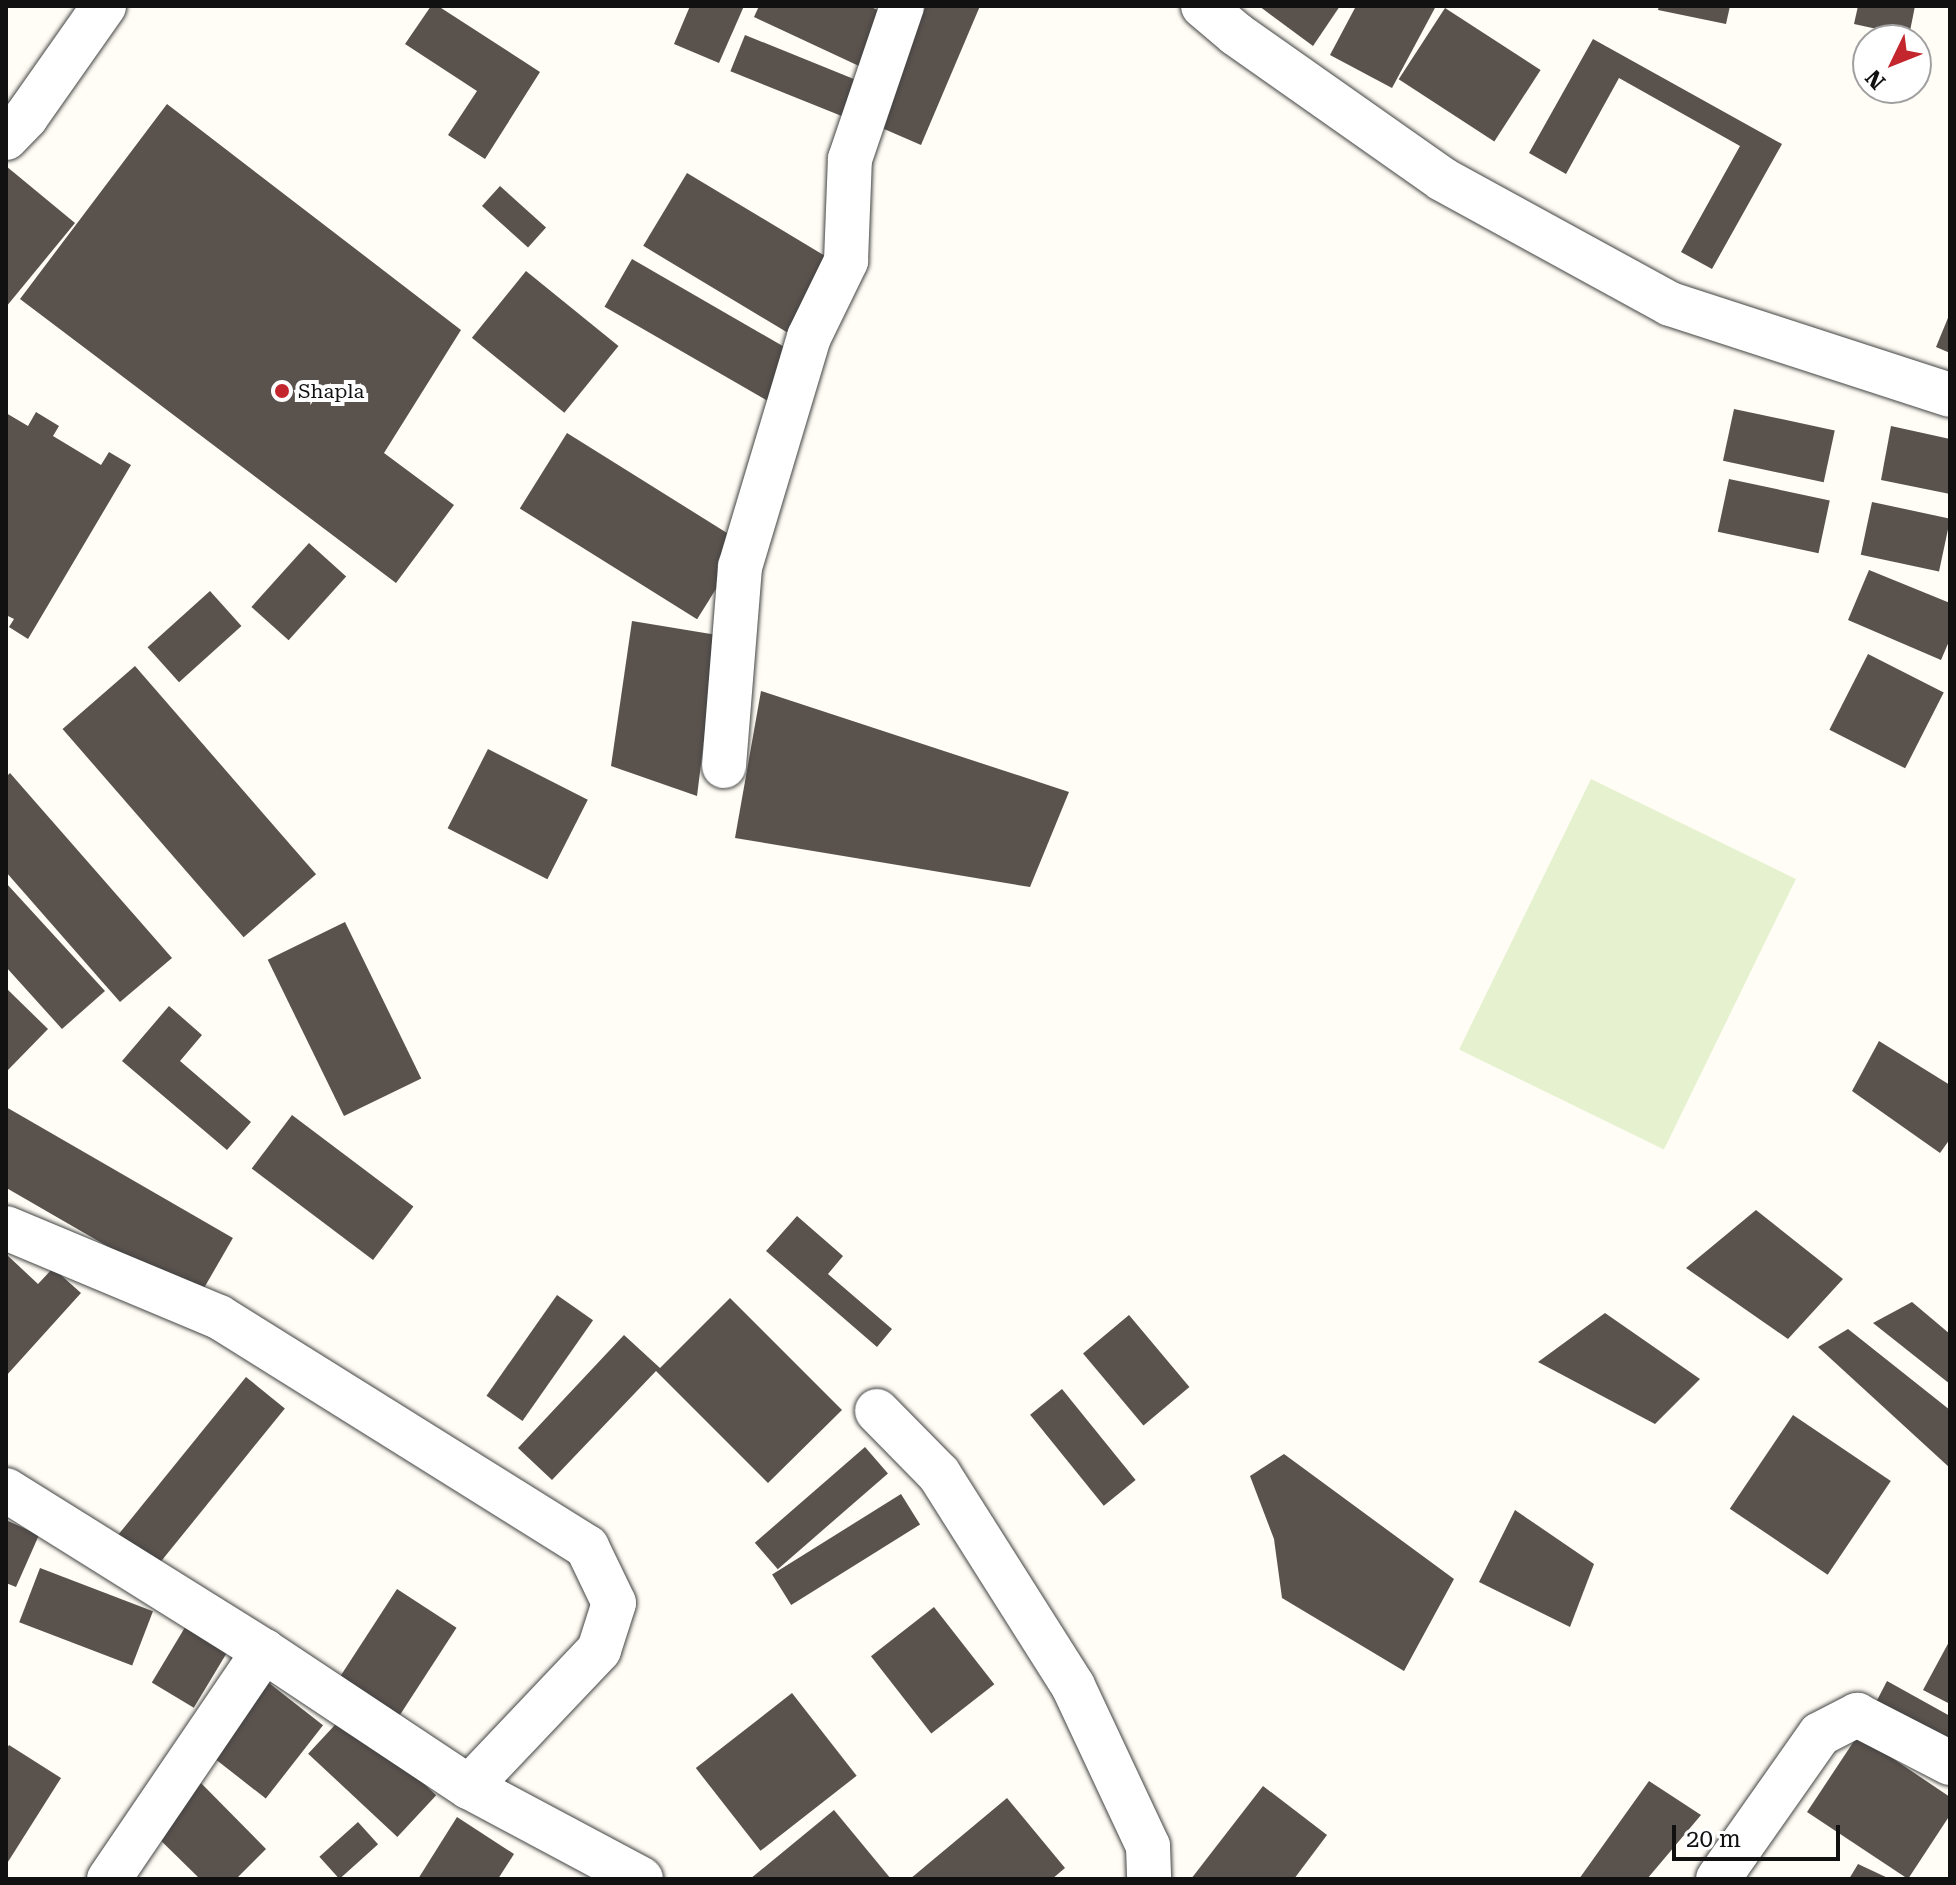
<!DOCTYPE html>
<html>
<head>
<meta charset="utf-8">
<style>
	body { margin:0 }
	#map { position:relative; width:1956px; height:1885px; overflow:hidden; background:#fffdf5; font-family:"Roboto Serif",serif }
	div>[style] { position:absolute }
	.pitch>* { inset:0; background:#e6f2cf; transform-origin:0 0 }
	.building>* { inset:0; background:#5a524d; transform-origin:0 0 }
	.roads { filter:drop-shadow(0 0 2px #444) drop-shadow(0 0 2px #444) }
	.minor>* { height:44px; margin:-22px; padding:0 22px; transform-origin:22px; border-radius:22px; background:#fff }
	.tertiary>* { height:44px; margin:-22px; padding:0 22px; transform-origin:22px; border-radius:22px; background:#fff }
	.dots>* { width:22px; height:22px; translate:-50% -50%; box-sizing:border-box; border:4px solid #fff; border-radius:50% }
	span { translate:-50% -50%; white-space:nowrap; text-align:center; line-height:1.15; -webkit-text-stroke:8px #fff; paint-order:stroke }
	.poi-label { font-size:20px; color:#111 }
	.left { translate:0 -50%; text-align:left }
	.frame { position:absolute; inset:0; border:8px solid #111; pointer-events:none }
	.north { position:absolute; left:1852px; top:24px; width:80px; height:80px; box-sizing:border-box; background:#fff; border:2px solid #a0a0a0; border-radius:50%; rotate:227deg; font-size:22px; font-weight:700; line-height:32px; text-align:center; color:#111 }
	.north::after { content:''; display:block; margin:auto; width:28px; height:36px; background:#c4262e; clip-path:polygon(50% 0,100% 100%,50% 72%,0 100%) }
	.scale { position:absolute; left:1672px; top:1825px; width:168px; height:36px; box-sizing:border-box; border:4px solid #111; border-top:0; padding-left:10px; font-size:24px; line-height:28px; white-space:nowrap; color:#111; -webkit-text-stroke:6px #fff; paint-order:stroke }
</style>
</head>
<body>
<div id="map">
	<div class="pitch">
		<i style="left:1591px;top:779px;width:228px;height:301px;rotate:26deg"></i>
	</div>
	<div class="building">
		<i style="clip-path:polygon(431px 6px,438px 6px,540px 72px,485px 159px,448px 135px,477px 91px,405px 44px)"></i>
		<i style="clip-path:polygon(690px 6px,744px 6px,719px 63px,674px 44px)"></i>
		<i style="clip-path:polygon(759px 6px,869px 6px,884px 13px,859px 66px,754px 17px)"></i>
		<i style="clip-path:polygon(917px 6px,980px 6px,921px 145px,868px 122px)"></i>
		<i style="clip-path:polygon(1259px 6px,1340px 6px,1313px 46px)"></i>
		<i style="clip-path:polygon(1356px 6px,1436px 6px,1392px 88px,1330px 55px)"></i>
		<i style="clip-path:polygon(1659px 6px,1730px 6px,1726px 24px,1658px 10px)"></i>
		<i style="clip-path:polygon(1858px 6px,1915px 6px,1909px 36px,1854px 24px)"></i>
		<i style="left:1445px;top:8px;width:114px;height:85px;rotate:33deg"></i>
		<i style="left:745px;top:35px;width:122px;height:39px;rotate:22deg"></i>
		<i style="clip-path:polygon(1593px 39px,1782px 144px,1712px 269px,1681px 252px,1740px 146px,1619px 78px,1566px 174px,1529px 153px)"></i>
		<i style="clip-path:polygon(167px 104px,461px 330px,384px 453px,454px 505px,396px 583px,20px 299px)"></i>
		<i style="clip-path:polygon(6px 166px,75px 223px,6px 307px)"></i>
		<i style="left:687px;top:173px;width:174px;height:85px;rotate:31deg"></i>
		<i style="left:500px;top:186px;width:62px;height:27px;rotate:42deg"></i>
		<i style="left:632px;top:259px;width:192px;height:55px;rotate:30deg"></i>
		<i style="left:526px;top:271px;width:119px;height:86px;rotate:39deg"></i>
		<i style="clip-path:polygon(1950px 313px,1950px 353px,1936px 347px)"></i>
		<i style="left:1734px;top:409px;width:103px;height:53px;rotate:12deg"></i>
		<i style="clip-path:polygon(36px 412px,59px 426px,53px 436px,101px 465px,109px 452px,131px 465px,28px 639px,9px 627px,14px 619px,6px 615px,6px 413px,28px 426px)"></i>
		<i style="clip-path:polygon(1891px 426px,1950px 439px,1950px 494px,1881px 480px)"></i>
		<i style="left:567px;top:433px;width:209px;height:89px;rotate:32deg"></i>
		<i style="left:1729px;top:479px;width:103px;height:54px;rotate:12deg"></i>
		<i style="left:1872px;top:502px;width:80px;height:54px;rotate:12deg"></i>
		<i style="left:309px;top:543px;width:50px;height:86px;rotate:42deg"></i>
		<i style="clip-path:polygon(1869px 570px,1950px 603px,1950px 639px,1941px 660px,1848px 620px)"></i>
		<i style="left:210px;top:591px;width:47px;height:84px;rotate:48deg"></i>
		<i style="clip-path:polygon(632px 621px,717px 635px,697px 796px,611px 766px)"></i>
		<i style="left:1868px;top:654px;width:85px;height:85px;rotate:27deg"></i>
		<i style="left:135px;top:666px;width:276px;height:96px;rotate:49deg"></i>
		<i style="clip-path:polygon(761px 691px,1069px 792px,1030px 887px,735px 838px)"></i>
		<i style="left:488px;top:749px;width:112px;height:89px;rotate:27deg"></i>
		<i style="clip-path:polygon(10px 773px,172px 958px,120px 1002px,6px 872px,6px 777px)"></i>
		<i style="clip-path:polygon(6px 883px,105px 991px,62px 1029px,6px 967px)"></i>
		<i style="left:345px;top:922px;width:174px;height:86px;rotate:64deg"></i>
		<i style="clip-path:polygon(6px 988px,48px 1029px,6px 1072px)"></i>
		<i style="clip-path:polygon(169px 1006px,202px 1035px,180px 1061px,251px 1122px,227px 1150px,122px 1061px)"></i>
		<i style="clip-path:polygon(1879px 1041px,1950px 1085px,1950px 1139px,1940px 1153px,1852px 1091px)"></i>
		<i style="left:6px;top:1107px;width:262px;height:70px;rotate:30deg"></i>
		<i style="left:292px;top:1115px;width:152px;height:67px;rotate:37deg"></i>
		<i style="clip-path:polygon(1756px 1210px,1843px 1279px,1788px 1339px,1686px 1268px)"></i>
		<i style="clip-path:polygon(797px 1216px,843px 1256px,828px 1274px,892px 1329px,877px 1347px,766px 1251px)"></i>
		<i style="clip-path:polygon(6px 1254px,38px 1284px,53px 1268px,81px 1293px,6px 1376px)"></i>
		<i style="left:557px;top:1295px;width:44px;height:123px;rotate:35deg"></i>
		<i style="clip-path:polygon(730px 1298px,842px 1410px,768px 1483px,656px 1371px,552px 1480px,518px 1448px,624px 1335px,660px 1368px)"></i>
		<i style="clip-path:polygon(1912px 1302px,1950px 1334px,1950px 1384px,1873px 1323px)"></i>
		<i style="clip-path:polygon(1605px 1313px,1700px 1379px,1655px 1424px,1538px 1362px)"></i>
		<i style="left:1129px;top:1315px;width:94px;height:60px;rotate:50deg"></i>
		<i style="clip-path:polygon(1848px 1329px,1950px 1410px,1950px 1468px,1818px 1347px)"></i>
		<i style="left:246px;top:1377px;width:50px;height:206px;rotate:39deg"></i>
		<i style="left:1062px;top:1389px;width:117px;height:41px;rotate:51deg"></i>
		<i style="left:1793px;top:1415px;width:118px;height:113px;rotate:34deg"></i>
		<i style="left:865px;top:1447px;width:35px;height:146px;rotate:49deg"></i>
		<i style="clip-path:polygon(1284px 1454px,1454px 1579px,1404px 1671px,1282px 1598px,1274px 1539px,1250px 1476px)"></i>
		<i style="left:901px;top:1494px;width:36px;height:152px;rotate:58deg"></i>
		<i style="clip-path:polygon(1515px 1510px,1594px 1564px,1570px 1627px,1479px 1582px)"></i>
		<i style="clip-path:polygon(6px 1520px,39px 1535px,16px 1587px,6px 1583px)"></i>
		<i style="left:40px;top:1568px;width:121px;height:58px;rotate:21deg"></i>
		<i style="left:397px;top:1589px;width:71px;height:107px;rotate:33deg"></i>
		<i style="left:934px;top:1607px;width:98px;height:80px;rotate:52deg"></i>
		<i style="left:193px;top:1614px;width:49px;height:80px;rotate:31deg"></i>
		<i style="clip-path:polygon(1950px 1640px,1950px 1704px,1923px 1690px)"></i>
		<i style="left:260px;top:1676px;width:80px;height:93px;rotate:38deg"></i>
		<i style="clip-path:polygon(1887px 1681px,1950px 1716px,1950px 1753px,1872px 1710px)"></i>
		<i style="left:792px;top:1693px;width:105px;height:122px;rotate:52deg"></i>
		<i style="left:347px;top:1712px;width:122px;height:57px;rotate:43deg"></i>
		<i style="clip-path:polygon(1858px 1735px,1950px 1797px,1950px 1815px,1908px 1879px,1807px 1812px)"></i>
		<i style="clip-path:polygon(9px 1745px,61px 1778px,6px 1865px,6px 1750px)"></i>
		<i style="clip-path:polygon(196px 1778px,266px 1849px,236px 1879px,200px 1879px,147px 1827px)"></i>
		<i style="clip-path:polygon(1649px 1781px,1701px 1815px,1647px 1879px,1579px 1879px)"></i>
		<i style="clip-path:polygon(1263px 1786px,1327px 1835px,1294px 1879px,1191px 1879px)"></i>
		<i style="clip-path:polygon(1007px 1798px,1065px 1868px,1052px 1879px,910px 1879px)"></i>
		<i style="clip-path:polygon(834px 1810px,891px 1879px,750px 1879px)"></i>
		<i style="clip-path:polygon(457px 1817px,514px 1854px,498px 1879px,418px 1879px)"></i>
		<i style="left:358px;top:1822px;width:30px;height:52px;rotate:48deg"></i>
		<i style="clip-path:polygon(1858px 1864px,1890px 1879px,1849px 1879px)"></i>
	</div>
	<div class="roads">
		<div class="minor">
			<i style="left:6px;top:138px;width:29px;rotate:-46deg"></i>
			<i style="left:26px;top:117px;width:136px;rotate:-54.9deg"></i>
			<i style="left:724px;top:766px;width:200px;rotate:-85.4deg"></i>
			<i style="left:740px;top:567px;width:240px;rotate:-73.3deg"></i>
			<i style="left:809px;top:337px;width:85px;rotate:-64deg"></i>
			<i style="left:846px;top:261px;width:102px;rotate:-87.8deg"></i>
			<i style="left:850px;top:159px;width:162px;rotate:-71.2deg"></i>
			<i style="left:6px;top:1228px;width:231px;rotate:22.7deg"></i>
			<i style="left:219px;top:1317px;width:434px;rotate:32deg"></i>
			<i style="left:587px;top:1547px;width:62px;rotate:64.3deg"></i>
			<i style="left:614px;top:1603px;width:49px;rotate:107.7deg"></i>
			<i style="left:599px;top:1650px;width:189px;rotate:133.5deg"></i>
			<i style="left:877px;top:1411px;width:88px;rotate:45.5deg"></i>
			<i style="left:939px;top:1474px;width:251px;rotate:57.7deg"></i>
			<i style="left:1073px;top:1686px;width:177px;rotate:64.9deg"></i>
			<i style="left:1148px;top:1846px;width:33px;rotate:88deg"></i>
			<i style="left:6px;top:1490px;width:304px;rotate:32deg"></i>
			<i style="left:264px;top:1651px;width:246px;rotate:33.6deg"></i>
			<i style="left:469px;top:1787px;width:195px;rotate:28.1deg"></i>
			<i style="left:109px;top:1879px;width:276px;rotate:-55.8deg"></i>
			<i style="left:1718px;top:1879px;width:177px;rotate:-54.9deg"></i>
			<i style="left:1820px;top:1734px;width:42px;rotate:-27.2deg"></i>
			<i style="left:1857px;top:1715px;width:105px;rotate:27.3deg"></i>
		</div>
		<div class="tertiary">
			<i style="left:1203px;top:6px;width:43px;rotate:40.3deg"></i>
			<i style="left:1236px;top:34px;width:252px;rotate:35.1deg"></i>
			<i style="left:1442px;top:179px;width:260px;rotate:28.7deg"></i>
			<i style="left:1670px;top:304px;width:294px;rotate:18deg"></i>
		</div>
	</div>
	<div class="dots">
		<i style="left:282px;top:391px;background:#c4262e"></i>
	</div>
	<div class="poi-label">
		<span class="left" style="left:298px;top:391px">Shapla</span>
	</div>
	<div class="frame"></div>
	<div class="north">N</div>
	<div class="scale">20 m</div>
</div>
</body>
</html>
